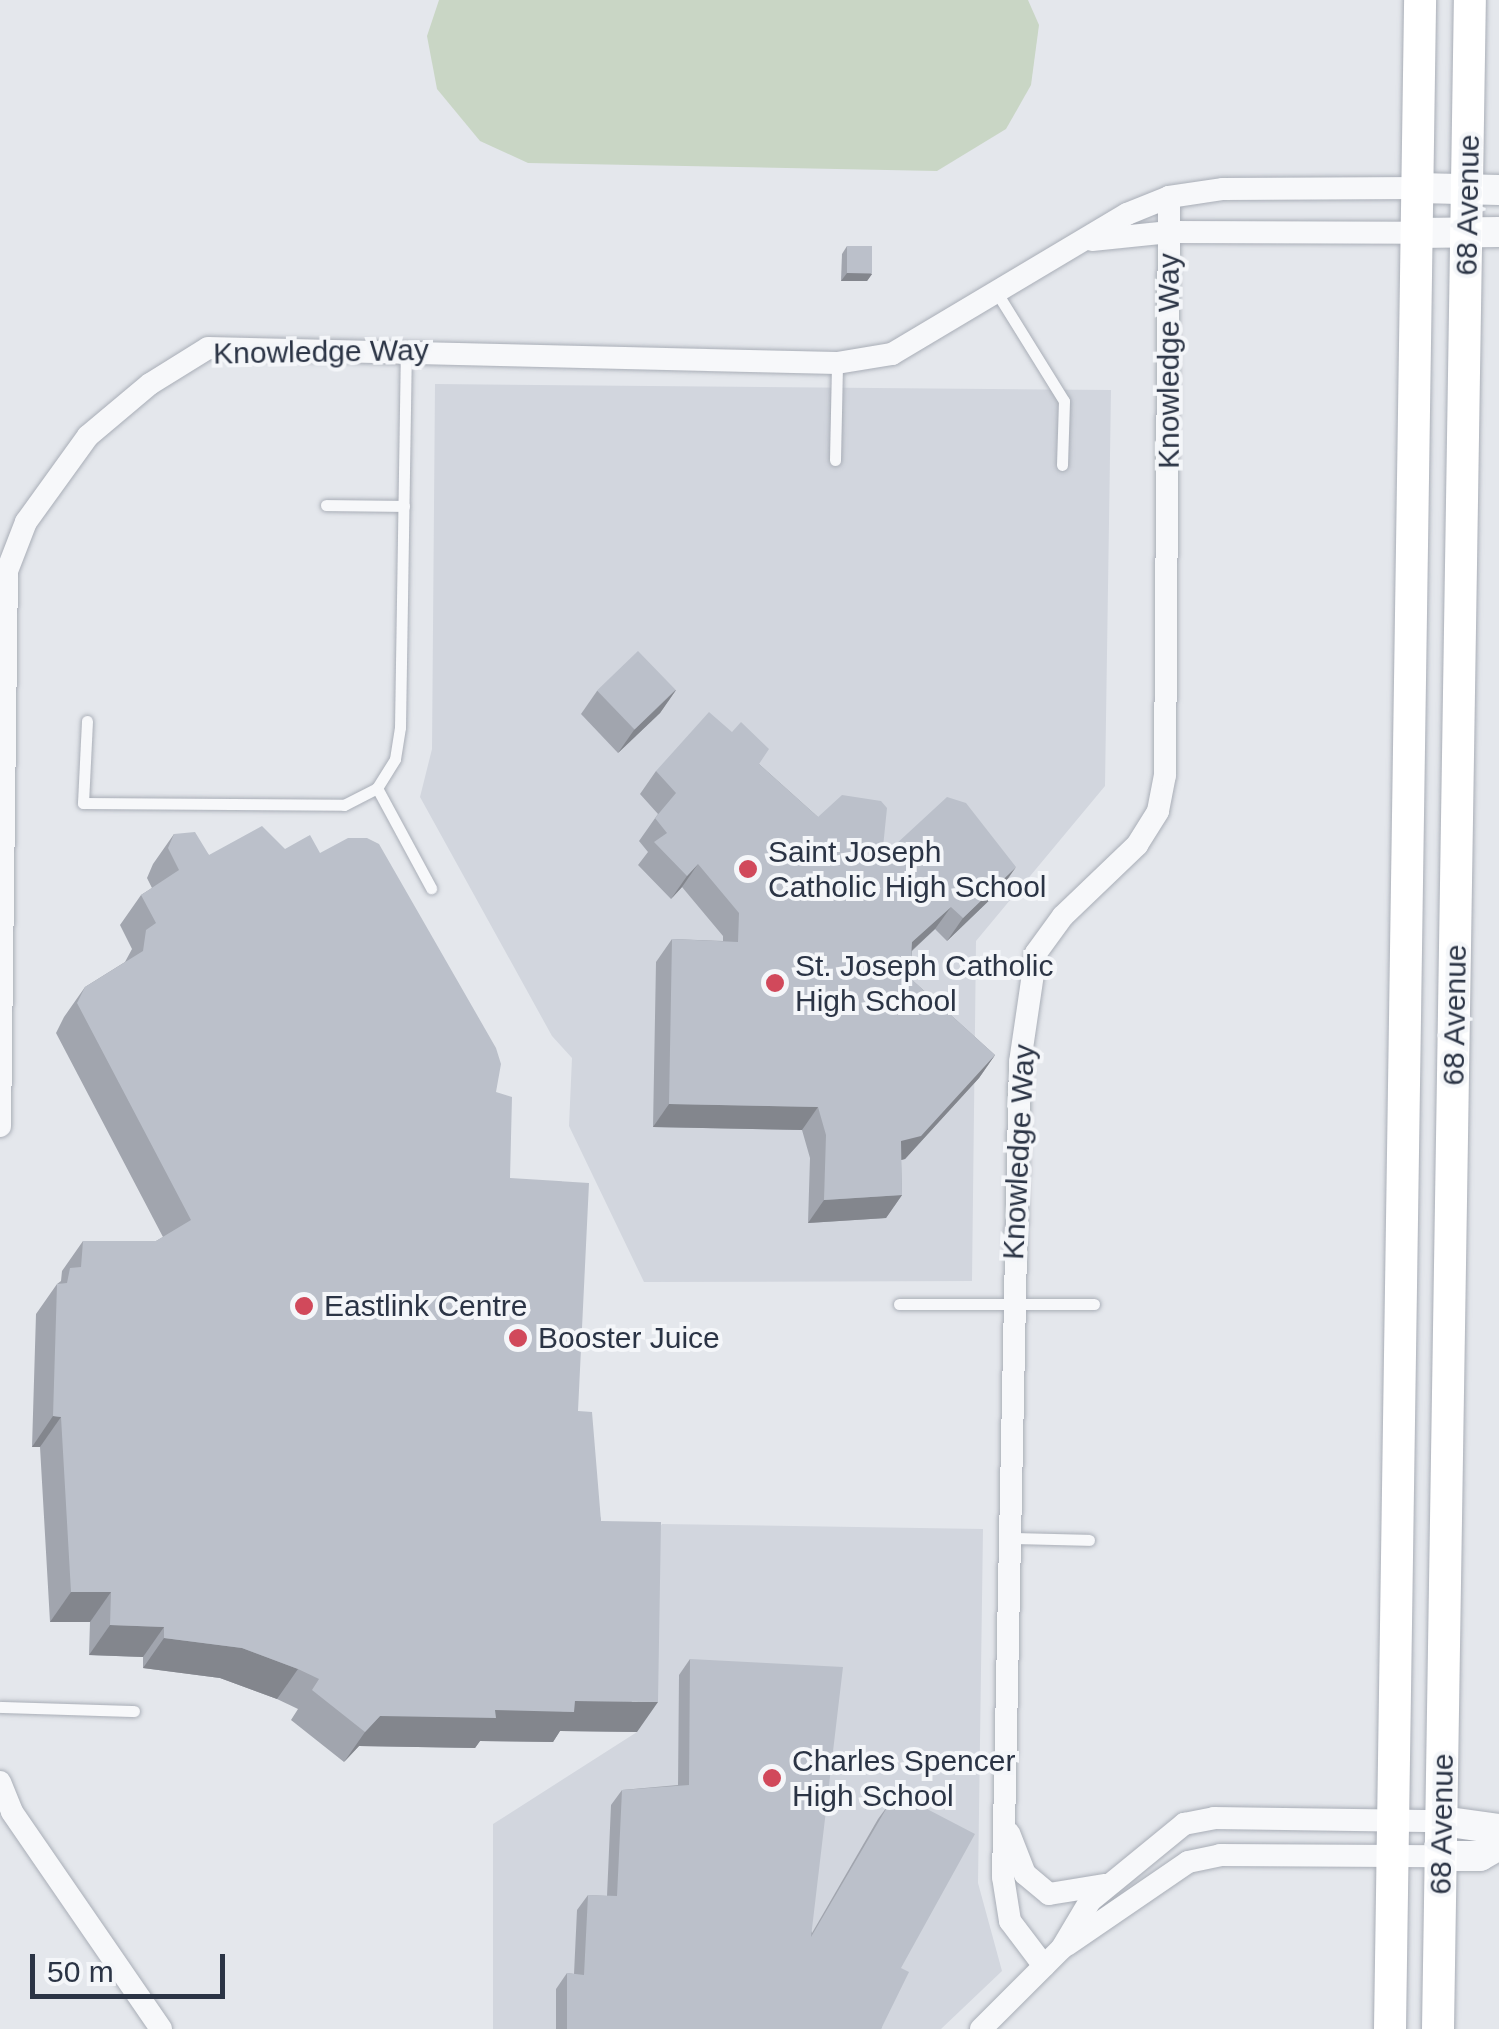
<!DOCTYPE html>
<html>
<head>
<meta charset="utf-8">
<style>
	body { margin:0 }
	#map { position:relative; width:1499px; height:2029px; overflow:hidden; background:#e4e7ec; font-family:Helvetica,sans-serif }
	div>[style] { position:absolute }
	.built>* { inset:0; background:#d2d6de }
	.green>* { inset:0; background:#c9d6c5 }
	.roads { filter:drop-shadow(0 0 2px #a9aeb7) drop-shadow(0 0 2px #a9aeb7) }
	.service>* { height:11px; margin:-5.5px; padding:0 5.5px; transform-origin:5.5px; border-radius:5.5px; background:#f7f8fa }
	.minor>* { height:22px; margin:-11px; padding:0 11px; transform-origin:11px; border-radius:11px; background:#f7f8fa }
	.tertiary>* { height:30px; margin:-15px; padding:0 15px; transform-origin:15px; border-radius:15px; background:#f7f8fa }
	.secondary>* { height:32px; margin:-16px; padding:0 16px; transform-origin:16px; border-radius:16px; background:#fff }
	.wall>* { inset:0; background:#a1a5ae }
	.shaded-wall>* { inset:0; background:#83868d }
	.building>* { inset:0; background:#bbc0ca; transform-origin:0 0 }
	.dots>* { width:28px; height:28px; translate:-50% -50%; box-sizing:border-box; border:5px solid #f4f6f9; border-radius:50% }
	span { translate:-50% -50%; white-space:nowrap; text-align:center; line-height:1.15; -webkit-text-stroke:8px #f4f6f9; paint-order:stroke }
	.street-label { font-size:30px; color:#2b3445 }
	.poi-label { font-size:30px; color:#2b3445 }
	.left { translate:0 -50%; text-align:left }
	.scale { position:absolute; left:30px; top:1954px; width:195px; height:45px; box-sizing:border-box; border:5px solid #2b3445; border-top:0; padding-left:12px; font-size:30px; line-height:35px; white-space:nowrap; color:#2b3445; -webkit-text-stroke:8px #f4f6f9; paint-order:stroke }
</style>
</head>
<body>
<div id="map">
	<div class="built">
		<i style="clip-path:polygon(435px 384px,1111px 390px,1105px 786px,976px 941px,972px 1281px,644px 1282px,569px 1126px,572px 1058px,552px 1036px,420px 797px,432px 749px)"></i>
		<i style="clip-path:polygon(662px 1524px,983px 1529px,978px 1883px,1002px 1971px,941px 2029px,493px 2029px,493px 1824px,637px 1732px,640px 1552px)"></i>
	</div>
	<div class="green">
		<i style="clip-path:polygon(439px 0,1028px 0,1039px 25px,1031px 85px,1006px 129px,937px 171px,528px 163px,480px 141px,437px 89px,427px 36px)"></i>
	</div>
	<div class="roads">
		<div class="service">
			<i style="left:997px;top:293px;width:127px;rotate:58.2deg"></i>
			<i style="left:1064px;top:401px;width:64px;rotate:91.8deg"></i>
			<i style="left:835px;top:460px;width:97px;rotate:-88.8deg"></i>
			<i style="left:326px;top:505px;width:78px;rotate:0.7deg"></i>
			<i style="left:87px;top:721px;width:82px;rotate:92.8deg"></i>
			<i style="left:83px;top:803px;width:261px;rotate:0.4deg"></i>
			<i style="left:344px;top:805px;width:37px;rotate:-27deg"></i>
			<i style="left:377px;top:788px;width:34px;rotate:-58deg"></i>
			<i style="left:395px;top:759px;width:32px;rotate:-81deg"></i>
			<i style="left:400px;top:727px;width:377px;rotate:-89.1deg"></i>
			<i style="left:377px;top:788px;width:114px;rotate:61.6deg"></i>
			<i style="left:899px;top:1304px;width:195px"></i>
			<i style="left:1009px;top:1538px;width:80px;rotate:1.4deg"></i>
			<i style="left:0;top:1707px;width:134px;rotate:1.7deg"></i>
		</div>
		<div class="minor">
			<i style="left:1092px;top:240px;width:78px;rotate:-5.9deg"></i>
			<i style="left:1170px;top:232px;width:248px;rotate:0.2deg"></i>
			<i style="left:0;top:1126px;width:555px;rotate:-89.28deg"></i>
			<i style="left:7px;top:571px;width:53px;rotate:-68.8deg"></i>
			<i style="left:26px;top:522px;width:106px;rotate:-54.2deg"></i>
			<i style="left:88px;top:436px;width:81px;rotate:-40deg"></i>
			<i style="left:150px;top:384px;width:68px;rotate:-31.8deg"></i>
			<i style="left:208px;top:348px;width:629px;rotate:1.37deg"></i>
			<i style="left:837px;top:363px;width:56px;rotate:-9.3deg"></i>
			<i style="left:892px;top:354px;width:274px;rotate:-30.8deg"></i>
			<i style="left:1127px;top:214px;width:45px;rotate:-22deg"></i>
			<i style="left:1169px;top:197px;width:55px;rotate:-8.4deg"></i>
			<i style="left:1223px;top:189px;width:196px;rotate:-0.3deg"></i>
			<i style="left:0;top:1782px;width:32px;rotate:68deg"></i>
			<i style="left:12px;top:1812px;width:263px;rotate:55.5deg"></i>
			<i style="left:1009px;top:1833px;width:44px;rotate:68.7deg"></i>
			<i style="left:1025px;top:1874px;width:31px;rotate:40deg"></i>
			<i style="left:1049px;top:1894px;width:57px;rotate:-9.1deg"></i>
			<i style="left:1067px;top:1945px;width:147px;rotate:-34.4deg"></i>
			<i style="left:1188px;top:1862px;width:33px;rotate:-12deg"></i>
			<i style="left:1220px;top:1855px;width:221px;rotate:0.3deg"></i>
			<i style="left:1044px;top:1966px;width:56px;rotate:-127.1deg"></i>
			<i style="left:1010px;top:1921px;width:45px;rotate:-99deg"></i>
			<i style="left:1003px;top:1877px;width:815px;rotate:-88.81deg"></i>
			<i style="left:1020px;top:1062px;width:110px;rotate:-81.6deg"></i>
			<i style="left:1036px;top:953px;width:46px;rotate:-53.9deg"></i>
			<i style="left:1063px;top:916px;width:103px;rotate:-43.8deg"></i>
			<i style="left:1137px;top:845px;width:40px;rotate:-58deg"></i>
			<i style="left:1158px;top:811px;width:37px;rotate:-79deg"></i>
			<i style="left:1165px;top:775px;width:578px;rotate:-89.6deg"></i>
			<i style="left:981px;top:2029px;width:115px;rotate:-45deg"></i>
			<i style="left:1062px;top:1948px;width:55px;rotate:-59.2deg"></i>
			<i style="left:1090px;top:1901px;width:122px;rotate:-39.3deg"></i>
			<i style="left:1184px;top:1824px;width:31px;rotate:-11deg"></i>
			<i style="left:1214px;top:1818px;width:228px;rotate:0.8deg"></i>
		</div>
		<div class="tertiary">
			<i style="left:1419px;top:188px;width:80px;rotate:1.4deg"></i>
			<i style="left:1418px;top:233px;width:81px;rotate:-0.7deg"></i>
			<i style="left:1442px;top:1821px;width:58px;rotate:8deg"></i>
			<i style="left:1441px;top:1856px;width:39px"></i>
			<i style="left:1480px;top:1856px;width:22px;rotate:-30deg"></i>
		</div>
		<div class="secondary">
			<i style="left:1390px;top:2029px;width:2029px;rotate:-89.15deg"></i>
			<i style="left:1438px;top:2029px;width:2029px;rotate:-89.1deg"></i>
		</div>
	</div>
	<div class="wall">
		<i style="clip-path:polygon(847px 246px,872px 274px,867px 281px,841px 281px,842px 254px)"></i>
		<i style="clip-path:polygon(676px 690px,660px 713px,618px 753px,581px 714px,597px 691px)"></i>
		<i style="clip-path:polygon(759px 764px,818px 817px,882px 857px,1000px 890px,947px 941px,935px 929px,912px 951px,910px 978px,995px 1055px,979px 1078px,905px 1159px,901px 1160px,902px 1195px,886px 1218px,808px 1223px,810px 1158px,802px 1130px,653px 1127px,656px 962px,672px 939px,723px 941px,723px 936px,682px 887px,671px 899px,638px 865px,648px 852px,639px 841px,658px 814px,640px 794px,656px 771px)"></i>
		<i style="clip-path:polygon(174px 834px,209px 855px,285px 849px,320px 853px,496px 1092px,510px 1178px,578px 1411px,601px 1521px,637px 1732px,560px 1731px,553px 1742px,480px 1741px,475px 1748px,359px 1746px,344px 1762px,291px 1720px,298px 1709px,277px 1699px,220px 1678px,143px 1668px,143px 1657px,89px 1655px,90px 1622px,50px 1622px,40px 1447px,32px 1447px,36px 1314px,57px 1284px,61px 1281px,62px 1271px,83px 1241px,156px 1241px,163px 1237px,56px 1033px,64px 1017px,85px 987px,125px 962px,132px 949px,120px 925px,141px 895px,152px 888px,147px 878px,153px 864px)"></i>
		<i style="clip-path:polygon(690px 1659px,812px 1933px,878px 1819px,889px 1804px,896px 1807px,904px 1797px,901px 1968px,881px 2029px,556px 2029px,556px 1989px,567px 1973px,574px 1974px,577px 1910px,588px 1895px,607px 1896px,611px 1805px,622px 1790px,678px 1785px,679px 1675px)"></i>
	</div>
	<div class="shaded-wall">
		<i style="clip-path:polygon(847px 273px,872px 274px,867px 281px,841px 281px)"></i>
		<i style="clip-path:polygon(676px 690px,660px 713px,618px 753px,634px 730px)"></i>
		<i style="clip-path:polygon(698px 864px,682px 887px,671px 899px,687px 876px)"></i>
		<i style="clip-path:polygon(1016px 867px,1000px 890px,947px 941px,963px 918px)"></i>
		<i style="clip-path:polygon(951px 907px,935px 929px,896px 965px,912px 942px)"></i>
		<i style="clip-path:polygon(995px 1055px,979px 1078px,905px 1159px,885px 1164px,901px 1141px)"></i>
		<i style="clip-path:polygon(669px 1104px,818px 1107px,802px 1130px,653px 1127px)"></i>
		<i style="clip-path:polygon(902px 1195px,886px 1218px,808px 1223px,824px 1200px)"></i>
		<i style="clip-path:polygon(53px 1416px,61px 1417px,40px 1447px,32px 1447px)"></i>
		<i style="clip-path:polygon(71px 1592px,111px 1592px,90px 1622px,50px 1622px)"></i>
		<i style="clip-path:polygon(110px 1625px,164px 1627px,143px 1657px,89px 1655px)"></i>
		<i style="clip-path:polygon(164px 1638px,242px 1648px,298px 1669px,277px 1699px,220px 1678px,143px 1668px)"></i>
		<i style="clip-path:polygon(575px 1701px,658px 1702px,637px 1732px,560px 1731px,553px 1742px,480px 1741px,475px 1748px,359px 1746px,344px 1762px,365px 1732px,380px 1716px,495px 1710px)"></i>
	</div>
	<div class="building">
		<i style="left:847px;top:246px;width:25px;height:27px"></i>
		<i style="left:638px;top:651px;width:54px;height:57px;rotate:46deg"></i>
		<i style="clip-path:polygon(709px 712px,732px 732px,741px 722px,769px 749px,759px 764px,818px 817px,842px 795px,881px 801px,887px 808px,882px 857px,947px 797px,966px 803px,1016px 867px,963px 918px,951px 907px,912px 942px,910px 978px,995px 1055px,921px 1136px,901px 1141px,902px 1195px,824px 1200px,826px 1135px,818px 1107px,669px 1104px,672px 939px,738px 942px,739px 913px,698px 864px,687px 876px,654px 842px,667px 833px,655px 818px,676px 793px,656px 771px)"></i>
		<i style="clip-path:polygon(262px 826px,285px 849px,310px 835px,320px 853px,348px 838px,367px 838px,379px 844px,496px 1048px,501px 1064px,496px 1092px,512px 1097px,510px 1178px,589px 1183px,578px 1411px,592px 1412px,601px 1521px,661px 1522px,658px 1702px,575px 1701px,574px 1712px,495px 1710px,496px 1718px,380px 1716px,365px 1732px,312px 1690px,319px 1679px,298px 1669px,242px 1648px,164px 1638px,164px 1627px,110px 1625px,111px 1592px,71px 1592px,61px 1417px,53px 1416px,57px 1284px,67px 1283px,70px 1268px,81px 1267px,83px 1241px,156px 1241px,191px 1220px,77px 1003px,85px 987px,143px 951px,146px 930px,156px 923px,141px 895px,179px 870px,168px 848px,174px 834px,195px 832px,209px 855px)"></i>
		<i style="clip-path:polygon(690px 1659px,843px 1667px,811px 1937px,889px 1804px,899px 1809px,904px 1797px,975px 1834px,901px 1968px,909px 1972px,881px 2029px,567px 2029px,567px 1973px,584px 1975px,588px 1895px,617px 1896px,622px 1790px,689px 1785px)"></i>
	</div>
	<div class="dots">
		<i style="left:748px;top:869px;background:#d1495b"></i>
		<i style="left:775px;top:983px;background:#d1495b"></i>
		<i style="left:304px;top:1306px;background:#d1495b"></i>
		<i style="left:518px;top:1338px;background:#d1495b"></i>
		<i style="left:772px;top:1778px;background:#d1495b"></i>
	</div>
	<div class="street-label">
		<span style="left:1468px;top:205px;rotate:-89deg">68 Avenue</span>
		<span style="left:321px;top:352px;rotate:-1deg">Knowledge Way</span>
		<span style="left:1169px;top:361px;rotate:-90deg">Knowledge Way</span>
		<span style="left:1455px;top:1015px;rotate:-89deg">68 Avenue</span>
		<span style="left:1019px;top:1152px;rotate:-87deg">Knowledge Way</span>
		<span style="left:1442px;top:1824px;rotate:-89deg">68 Avenue</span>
	</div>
	<div class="poi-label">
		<span class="left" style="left:768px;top:869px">Saint Joseph<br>Catholic High School</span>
		<span class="left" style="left:795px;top:983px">St. Joseph Catholic<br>High School</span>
		<span class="left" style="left:324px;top:1306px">Eastlink Centre</span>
		<span class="left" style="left:538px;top:1338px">Booster Juice</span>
		<span class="left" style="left:792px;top:1778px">Charles Spencer<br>High School</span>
	</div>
	<div class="scale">50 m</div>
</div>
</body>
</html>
